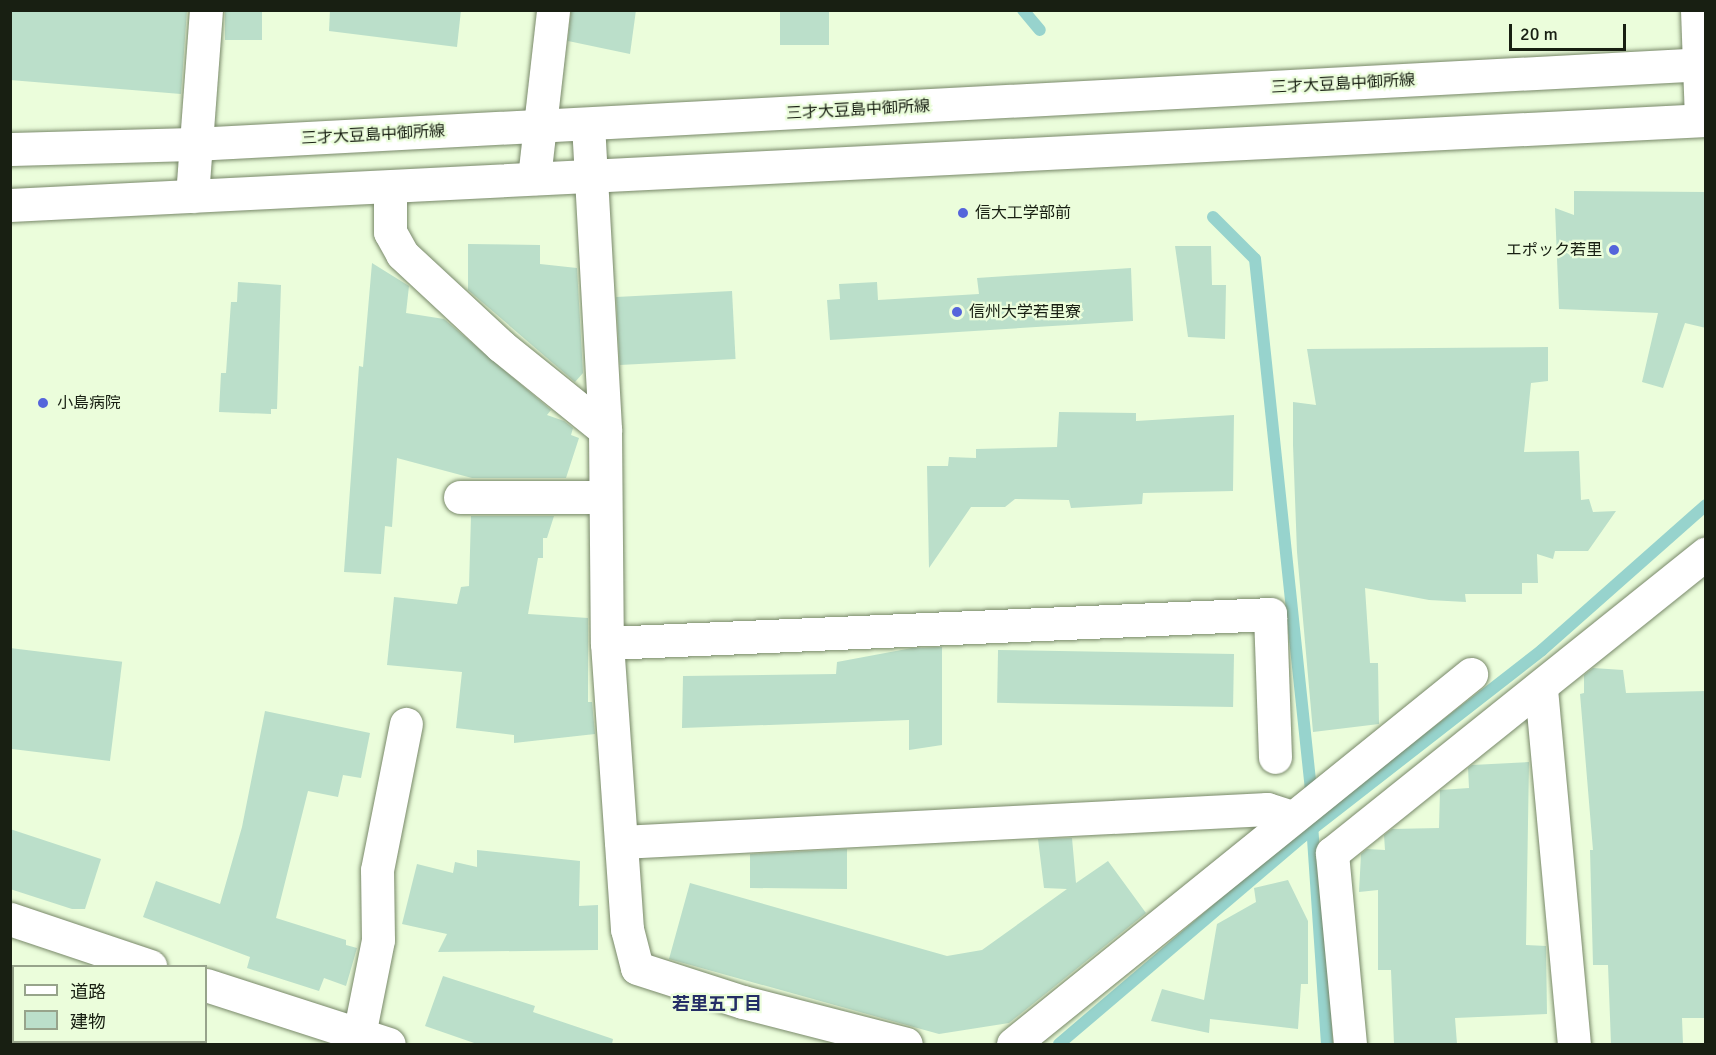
<!DOCTYPE html>
<html>
<head>
<meta charset="utf-8">
<style>
	body { margin:0 }
	#map { position:relative; width:1716px; height:1055px; overflow:hidden; background:#ebfddb; font-family:Signika,"Noto Sans JP",sans-serif }
	div>[style] { position:absolute }
	.stream>* { height:12px; margin:-6px; padding:0 6px; transform-origin:6px; border-radius:6px; background:#97d3cd }
	.building>* { inset:0; background:#bbdfca; transform-origin:0 0 }
	.roads { filter:drop-shadow(0 0 2px #788869) drop-shadow(0 0 2px #788869) }
	.minor>* { height:33px; margin:-16.5px; padding:0 16.5px; transform-origin:16.5px; border-radius:16.5px; background:#fff }
	.major>* { height:33px; margin:-16.5px; padding:0 16.5px; transform-origin:16.5px; border-radius:16.5px; background:#fff }
	.dots>* { width:16px; height:16px; translate:-50% -50%; box-sizing:border-box; border:3px solid #ebfddb; border-radius:50% }
	span { translate:-50% -50%; white-space:nowrap; text-align:center; line-height:1.15; -webkit-text-stroke:4.5px #ebfddb; paint-order:stroke }
	.street-label { font-size:16px; color:#181f12 }
	.poi-label { font-size:16px; color:#181f12 }
	.left { translate:0 -50%; text-align:left }
	.right { translate:-100% -50%; text-align:right }
	.neighbourhood-label { font-size:18px; color:#242d66; font-weight:700 }
	.frame { position:absolute; inset:0; border:12px solid #181f12; pointer-events:none }
	.legend { position:absolute; left:12px; top:965px; width:195px; height:78px; box-sizing:border-box; background:#ebfddb; border:2px solid #97a48b; margin:0; padding:8px 10px; list-style:none; font-size:18px; color:#181f12 }
	.legend li { display:flex; align-items:center; gap:12px; height:30px }
	.legend b { width:30px; border:2px solid #97a48b }
	.scale { position:absolute; left:1509px; top:24px; width:117px; height:27px; box-sizing:border-box; border:3px solid #181f12; border-top:0; padding-left:8px; font-size:18px; line-height:21px; white-space:nowrap; color:#181f12; -webkit-text-stroke:4px #ebfddb; paint-order:stroke }
</style>
</head>
<body>
<div id="map">
	<div class="stream">
		<i style="left:1023px;top:10px;width:26px;rotate:50deg"></i>
		<i style="left:1213px;top:217px;width:59px;rotate:45deg"></i>
		<i style="left:1255px;top:259px;width:534px;rotate:83.98deg"></i>
		<i style="left:1312px;top:824px;width:221px;rotate:86.1deg"></i>
		<i style="left:1059px;top:1044px;width:319px;rotate:-40.4deg"></i>
		<i style="left:1302px;top:837px;width:304px;rotate:-37.9deg"></i>
		<i style="left:1542px;top:650px;width:219px;rotate:-41.5deg"></i>
	</div>
	<div class="building">
		<i style="clip-path:polygon(10px 10px,187px 10px,181px 94px,10px 80px)"></i>
		<i style="left:225px;top:10px;width:37px;height:30px"></i>
		<i style="clip-path:polygon(330px 10px,461px 10px,457px 47px,329px 31px)"></i>
		<i style="clip-path:polygon(571px 10px,636px 10px,630px 54px,568px 41px)"></i>
		<i style="left:780px;top:10px;width:49px;height:35px"></i>
		<i style="clip-path:polygon(1574px 191px,1706px 192px,1706px 328px,1685px 323px,1663px 388px,1642px 382px,1658px 313px,1559px 309px,1555px 208px,1574px 215px)"></i>
		<i style="clip-path:polygon(468px 244px,540px 245px,540px 264px,577px 268px,583px 373px,575px 382px,468px 290px)"></i>
		<i style="clip-path:polygon(1175px 246px,1211px 246px,1212px 285px,1226px 285px,1225px 339px,1188px 337px)"></i>
		<i style="clip-path:polygon(372px 263px,409px 286px,406px 313px,444px 319px,551px 410px,547px 415px,564px 421px,573px 428px,571px 435px,579px 438px,566px 478px,472px 478px,397px 458px,392px 527px,385px 526px,381px 574px,344px 572px,359px 366px,363px 367px)"></i>
		<i style="clip-path:polygon(1131px 268px,1133px 321px,830px 340px,827px 300px,840px 299px,839px 284px,877px 282px,878px 300px,979px 294px,977px 278px)"></i>
		<i style="clip-path:polygon(238px 282px,281px 285px,277px 409px,271px 409px,271px 414px,219px 412px,221px 373px,226px 373px,231px 302px,237px 302px)"></i>
		<i style="left:732px;top:291px;width:68px;height:116px;rotate:87deg"></i>
		<i style="clip-path:polygon(1548px 347px,1548px 381px,1531px 383px,1524px 452px,1579px 451px,1581px 500px,1589px 499px,1593px 512px,1616px 511px,1588px 551px,1555px 551px,1553px 559px,1537px 554px,1538px 583px,1522px 583px,1522px 594px,1465px 594px,1466px 602px,1429px 600px,1365px 588px,1370px 663px,1378px 663px,1379px 724px,1313px 732px,1297px 552px,1293px 445px,1293px 402px,1316px 405px,1307px 349px)"></i>
		<i style="clip-path:polygon(1059px 412px,1136px 413px,1136px 421px,1234px 415px,1233px 491px,1143px 493px,1142px 504px,1071px 508px,1069px 500px,1015px 499px,1005px 507px,971px 507px,929px 568px,927px 466px,948px 466px,949px 457px,976px 458px,976px 449px,1057px 447px)"></i>
		<i style="clip-path:polygon(471px 516px,554px 516px,547px 538px,543px 538px,543px 558px,538px 558px,528px 614px,588px 618px,588px 702px,592px 702px,595px 734px,514px 743px,514px 735px,456px 728px,462px 672px,387px 665px,394px 597px,457px 604px,461px 587px,469px 586px)"></i>
		<i style="clip-path:polygon(942px 647px,942px 745px,909px 750px,909px 720px,682px 728px,683px 676px,836px 674px,837px 662px,912px 648px)"></i>
		<i style="left:10px;top:648px;width:113px;height:100px;rotate:7deg"></i>
		<i style="left:1234px;top:654px;width:53px;height:236px;rotate:91deg"></i>
		<i style="clip-path:polygon(1593px 668px,1623px 670px,1626px 693px,1706px 691px,1706px 1018px,1682px 1018px,1683px 1044px,1611px 1044px,1608px 965px,1593px 965px,1590px 850px,1593px 850px,1580px 694px,1584px 693px,1584px 675px)"></i>
		<i style="clip-path:polygon(265px 711px,370px 733px,361px 778px,343px 775px,338px 797px,308px 791px,276px 918px,346px 940px,346px 945px,357px 948px,346px 986px,324px 978px,319px 991px,247px 968px,250px 957px,143px 917px,156px 881px,220px 904px,242px 827px)"></i>
		<i style="clip-path:polygon(1529px 762px,1526px 945px,1546px 946px,1547px 1014px,1455px 1018px,1457px 1044px,1394px 1044px,1391px 970px,1378px 970px,1378px 890px,1359px 892px,1361px 854px,1367px 849px,1385px 850px,1384px 835px,1392px 829px,1439px 828px,1440px 790px,1469px 788px,1468px 768px,1472px 765px)"></i>
		<i style="clip-path:polygon(10px 829px,101px 859px,85px 909px,72px 909px,10px 889px)"></i>
		<i style="clip-path:polygon(1072px 838px,1076px 883px,1108px 861px,1146px 913px,1009px 1023px,939px 1034px,669px 959px,690px 883px,947px 956px,982px 950px,1067px 889px,1044px 888px,1038px 839px)"></i>
		<i style="clip-path:polygon(847px 849px,847px 889px,750px 888px,750px 854px)"></i>
		<i style="clip-path:polygon(477px 850px,580px 861px,579px 906px,598px 905px,598px 950px,438px 952px,447px 934px,402px 924px,417px 864px,453px 873px,455px 862px,477px 867px)"></i>
		<i style="clip-path:polygon(1288px 880px,1308px 921px,1308px 984px,1301px 984px,1298px 1029px,1210px 1019px,1209px 1033px,1151px 1021px,1162px 989px,1204px 1000px,1217px 924px,1256px 902px,1254px 888px)"></i>
		<i style="clip-path:polygon(443px 976px,535px 1006px,533px 1012px,613px 1039px,612px 1044px,477px 1044px,425px 1026px)"></i>
	</div>
	<div class="roads">
		<div class="minor">
			<i style="left:1697px;top:10px;width:110px;rotate:87.9deg"></i>
			<i style="left:588px;top:124px;width:306px;rotate:86.8deg"></i>
			<i style="left:605px;top:430px;width:213px;rotate:89.5deg"></i>
			<i style="left:607px;top:643px;width:287px;rotate:86deg"></i>
			<i style="left:627px;top:929px;width:40px;rotate:75.6deg"></i>
			<i style="left:637px;top:968px;width:111px;rotate:17.8deg"></i>
			<i style="left:743px;top:1002px;width:168px;rotate:14.4deg"></i>
			<i style="left:534px;top:178px;width:169px;rotate:-83.5deg"></i>
			<i style="left:390px;top:187px;width:45px;rotate:90deg"></i>
			<i style="left:390px;top:232px;width:25px;rotate:61deg"></i>
			<i style="left:402px;top:254px;width:135px;rotate:42.9deg"></i>
			<i style="left:501px;top:346px;width:134px;rotate:38.9deg"></i>
			<i style="left:192px;top:196px;width:187px;rotate:-85.7deg"></i>
			<i style="left:460px;top:497px;width:145px"></i>
			<i style="left:607px;top:643px;width:664px;rotate:-2.5deg"></i>
			<i style="left:1270px;top:614px;width:143px;rotate:88deg"></i>
			<i style="left:1541px;top:689px;width:357px;rotate:84.7deg"></i>
			<i style="left:621px;top:842px;width:647px;rotate:-2.92deg"></i>
			<i style="left:1267px;top:809px;width:26px;rotate:18deg"></i>
			<i style="left:10px;top:919px;width:148px;rotate:18.6deg"></i>
			<i style="left:206px;top:985px;width:192px;rotate:17.9deg"></i>
			<i style="left:359px;top:1035px;width:97px;rotate:-78.7deg"></i>
			<i style="left:378px;top:940px;width:70px;rotate:-90.8deg"></i>
			<i style="left:377px;top:870px;width:149px;rotate:-78.8deg"></i>
			<i style="left:1013px;top:1044px;width:589px;rotate:-38.93deg"></i>
			<i style="left:1350px;top:1044px;width:192px;rotate:-95.4deg"></i>
			<i style="left:1332px;top:853px;width:479px;rotate:-38.7deg"></i>
		</div>
		<div class="major">
			<i style="left:10px;top:149px;width:184px;rotate:-1.6deg"></i>
			<i style="left:194px;top:144px;width:1514px;rotate:-3.03deg"></i>
			<i style="left:10px;top:205px;width:1698px;rotate:-2.87deg"></i>
		</div>
	</div>
	<div class="dots">
		<i style="left:963px;top:213px;background:#5565db"></i>
		<i style="left:1614px;top:250px;background:#5565db"></i>
		<i style="left:957px;top:312px;background:#5565db"></i>
		<i style="left:43px;top:403px;background:#5565db"></i>
	</div>
	<div class="street-label">
		<span style="left:1343px;top:84px;rotate:-3deg">三才大豆島中御所線</span>
		<span style="left:858px;top:110px;rotate:-3deg">三才大豆島中御所線</span>
		<span style="left:373px;top:135px;rotate:-3deg">三才大豆島中御所線</span>
	</div>
	<div class="poi-label">
		<span class="left" style="left:975px;top:213px">信大工学部前</span>
		<span class="right" style="left:1602px;top:250px">エポック若里</span>
		<span class="left" style="left:969px;top:312px">信州大学若里寮</span>
		<span class="left" style="left:57px;top:403px">小島病院</span>
	</div>
	<div class="neighbourhood-label">
		<span style="left:717px;top:1004px">若里五丁目</span>
	</div>
	<div class="frame"></div>
	<ul class="legend">
	<li><b style="height:8px;background:#fff"></b>道路</li>
	<li><b style="height:16px;background:#bbdfca"></b>建物</li>
	</ul>
	<div class="scale">20 m</div>
</div>
</body>
</html>
